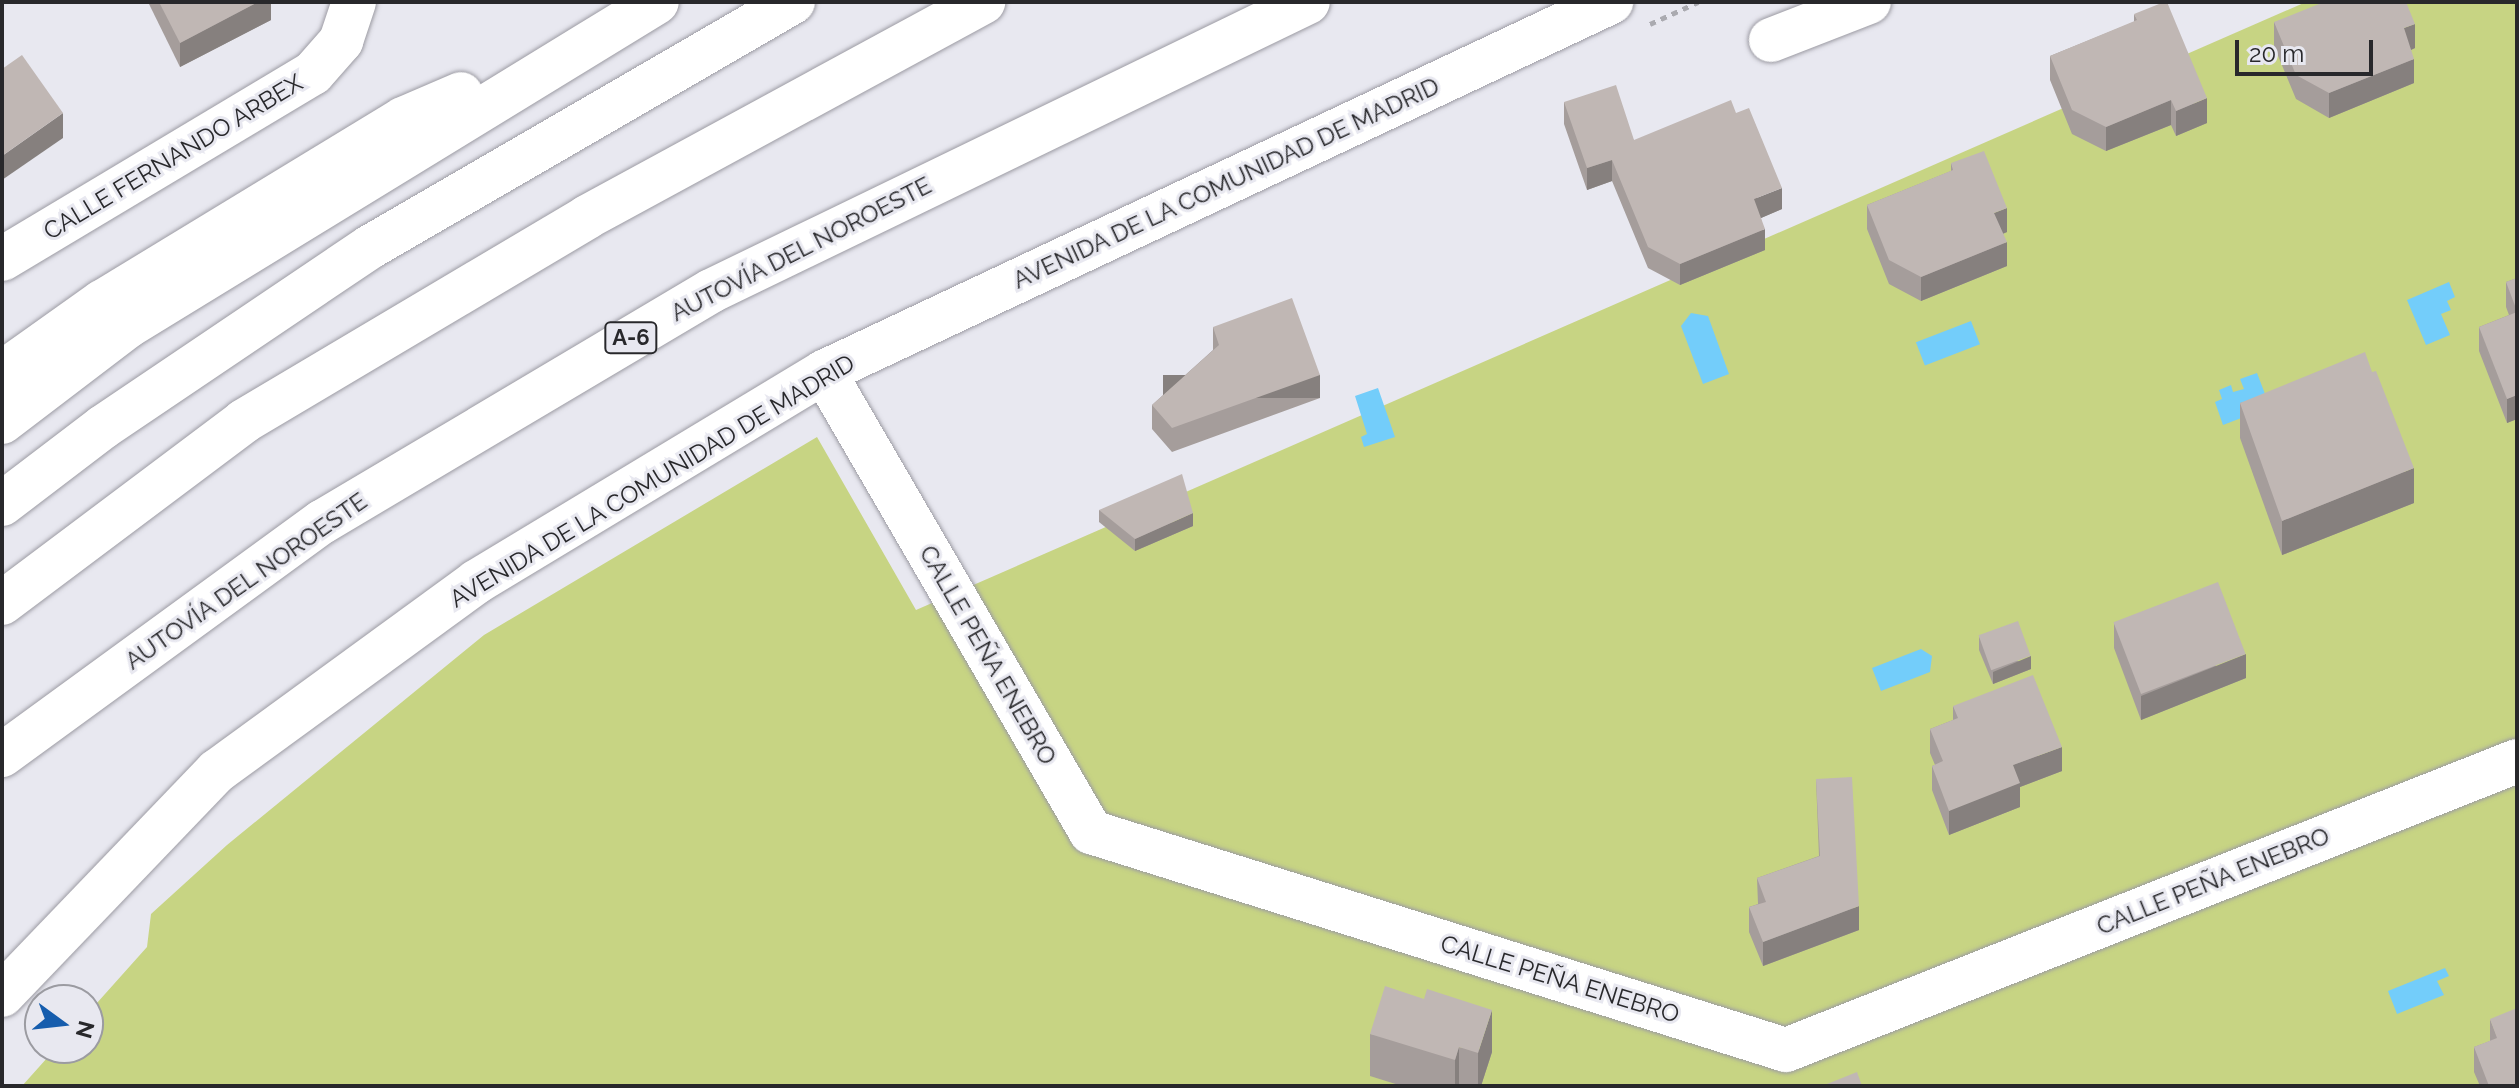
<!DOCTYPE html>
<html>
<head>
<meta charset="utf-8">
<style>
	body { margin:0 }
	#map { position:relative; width:2519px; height:1088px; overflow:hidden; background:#e8e8f0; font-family:Raleway,sans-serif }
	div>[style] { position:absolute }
	.green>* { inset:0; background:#c7d483 }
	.water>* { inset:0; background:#73cdfa; transform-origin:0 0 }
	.path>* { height:5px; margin-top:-2.5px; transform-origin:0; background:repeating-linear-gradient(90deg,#aaaab0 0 6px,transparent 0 12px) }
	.roads { filter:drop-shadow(0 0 2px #9c9ba3) drop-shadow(0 0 2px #9c9ba3) }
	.street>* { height:44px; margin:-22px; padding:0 22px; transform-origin:22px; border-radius:22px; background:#fff }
	.highway>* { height:44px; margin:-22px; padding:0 22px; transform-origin:22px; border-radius:22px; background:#fff }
	.wall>* { inset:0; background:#a59d9b }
	.shaded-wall>* { inset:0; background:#86807e; transform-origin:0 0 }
	.building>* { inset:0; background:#c0b7b4; transform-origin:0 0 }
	span { translate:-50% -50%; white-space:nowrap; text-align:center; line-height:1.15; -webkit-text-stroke:6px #e8e8f0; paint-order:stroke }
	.shield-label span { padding:2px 6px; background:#e8e8f0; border:2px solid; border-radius:6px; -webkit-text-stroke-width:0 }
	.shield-label { font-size:22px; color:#28282b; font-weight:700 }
	.street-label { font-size:24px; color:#28282b }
	.frame { position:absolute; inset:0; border:4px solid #28282b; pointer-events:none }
	.north { position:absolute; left:24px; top:984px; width:80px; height:80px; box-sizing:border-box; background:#e8e8f0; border:2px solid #9b9ba1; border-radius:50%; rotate:105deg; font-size:22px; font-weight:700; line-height:32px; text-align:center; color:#28282b }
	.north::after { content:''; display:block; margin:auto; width:28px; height:36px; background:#165dad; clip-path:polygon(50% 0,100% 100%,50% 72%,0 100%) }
	.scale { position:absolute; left:2235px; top:40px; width:138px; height:36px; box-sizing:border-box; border:4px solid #28282b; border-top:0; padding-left:10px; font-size:24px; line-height:28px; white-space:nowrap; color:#28282b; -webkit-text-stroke:6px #e8e8f0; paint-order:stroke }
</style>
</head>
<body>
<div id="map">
	<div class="green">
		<i style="clip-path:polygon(2306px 2px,2517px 2px,2517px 1086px,22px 1086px,56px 1048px,88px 1048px,88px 1013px,147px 947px,151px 914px,227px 845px,484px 635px,817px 437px,916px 610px)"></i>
	</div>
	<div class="water">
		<i style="clip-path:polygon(2449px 282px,2455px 297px,2447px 301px,2451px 310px,2441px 314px,2450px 335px,2426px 345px,2407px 300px)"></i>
		<i style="clip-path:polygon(1691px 313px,1708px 316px,1729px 374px,1703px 384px,1681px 326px)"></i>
		<i style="left:1971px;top:321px;width:25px;height:59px;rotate:69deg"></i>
		<i style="clip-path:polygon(2257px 373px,2270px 407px,2223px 425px,2215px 402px,2222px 399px,2219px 390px,2231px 385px,2233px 392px,2244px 389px,2240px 379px)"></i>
		<i style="clip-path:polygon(1378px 388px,1395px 437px,1364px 447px,1361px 437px,1367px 434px,1355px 396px)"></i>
		<i style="clip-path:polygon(1921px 649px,1932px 656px,1930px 672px,1881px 691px,1872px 668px)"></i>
		<i style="clip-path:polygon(2445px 968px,2449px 976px,2437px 981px,2444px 995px,2397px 1014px,2388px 991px)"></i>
	</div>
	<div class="path">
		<i style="left:1650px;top:24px;width:53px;rotate:-24.6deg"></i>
	</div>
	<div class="roads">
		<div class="street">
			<i style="left:1771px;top:40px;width:105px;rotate:-21.2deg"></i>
			<i style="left:2px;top:259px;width:362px;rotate:-30.9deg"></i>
			<i style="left:313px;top:73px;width:43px;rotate:-48.8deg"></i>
			<i style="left:341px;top:41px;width:41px;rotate:-71.6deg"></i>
			<i style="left:824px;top:372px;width:532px;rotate:59.87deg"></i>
			<i style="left:1091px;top:832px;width:728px;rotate:17.42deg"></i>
			<i style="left:1786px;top:1050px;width:786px;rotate:-21.57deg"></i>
			<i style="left:2px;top:373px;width:123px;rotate:-35.4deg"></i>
			<i style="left:102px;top:302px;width:352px;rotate:-31.3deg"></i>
			<i style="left:403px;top:119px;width:63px;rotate:-23.3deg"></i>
			<i style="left:2px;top:422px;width:158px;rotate:-37.3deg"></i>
			<i style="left:128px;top:326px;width:620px;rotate:-31.49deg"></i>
			<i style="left:2px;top:995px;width:310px;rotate:-46.2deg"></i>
			<i style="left:217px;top:771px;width:321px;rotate:-36.1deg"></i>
			<i style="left:476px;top:582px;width:406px;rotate:-31.1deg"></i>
			<i style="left:824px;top:372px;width:870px;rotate:-25.18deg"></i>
		</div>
		<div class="highway">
			<i style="left:2px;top:504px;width:127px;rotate:-37.3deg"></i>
			<i style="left:103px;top:427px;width:322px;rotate:-34deg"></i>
			<i style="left:370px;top:247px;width:489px;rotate:-30.1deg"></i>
			<i style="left:2px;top:603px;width:303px;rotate:-36.9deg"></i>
			<i style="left:244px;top:421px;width:399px;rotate:-30.7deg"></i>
			<i style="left:587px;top:217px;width:451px;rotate:-28.5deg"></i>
			<i style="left:2px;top:755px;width:396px;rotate:-36.1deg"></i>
			<i style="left:322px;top:522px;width:452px;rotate:-30.7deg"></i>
			<i style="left:711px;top:291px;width:663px;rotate:-25.83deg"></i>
		</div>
	</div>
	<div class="wall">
		<i style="clip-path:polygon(148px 2px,271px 2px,271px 20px,180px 67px)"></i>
		<i style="clip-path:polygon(2134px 14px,2207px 123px,2176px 136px,2171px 125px,2106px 151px,2072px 134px,2050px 80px,2050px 56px,2134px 22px)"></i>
		<i style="clip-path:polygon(2274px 22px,2415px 48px,2411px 50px,2414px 83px,2329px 118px,2296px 99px,2274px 46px)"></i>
		<i style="clip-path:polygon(1564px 102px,1634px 140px,1782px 209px,1761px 218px,1765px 250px,1680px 285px,1648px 268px,1612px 181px,1587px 190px,1564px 124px)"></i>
		<i style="clip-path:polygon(1951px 163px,2007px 232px,2003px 234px,2007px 266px,1921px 301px,1889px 284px,1867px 229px,1867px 205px,1951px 171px)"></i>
		<i style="clip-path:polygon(2517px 278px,2517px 419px,2507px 423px,2479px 351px,2479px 327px,2509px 315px,2506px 307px,2506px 282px)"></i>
		<i style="clip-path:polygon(1213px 327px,1320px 398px,1172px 452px,1152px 429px,1152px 405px,1213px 350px)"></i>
		<i style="clip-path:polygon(2372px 372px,2414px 503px,2282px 555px,2240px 438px,2240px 403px)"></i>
		<i style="clip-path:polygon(1099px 510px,1193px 526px,1135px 551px,1099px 522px)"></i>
		<i style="clip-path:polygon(2114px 624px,2246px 678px,2141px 720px,2114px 648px)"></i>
		<i style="clip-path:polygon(1979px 637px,2031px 669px,1993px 684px,1979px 650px)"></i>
		<i style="clip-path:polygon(1953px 706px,2062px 771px,2020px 787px,2020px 807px,1949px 835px,1932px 790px,1932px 766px,1935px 765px,1930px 753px,1930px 729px,1953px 720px)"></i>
		<i style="clip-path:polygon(1816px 779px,1859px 930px,1763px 966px,1749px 932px,1749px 907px,1758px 904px,1757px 878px,1819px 856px)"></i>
		<i style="clip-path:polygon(2490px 1019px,2517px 1086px,2480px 1086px,2474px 1072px,2474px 1047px,2490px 1041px)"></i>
		<i style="clip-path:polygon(1370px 1034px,1492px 1052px,1481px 1086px,1402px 1086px,1370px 1076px)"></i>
	</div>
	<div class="shaded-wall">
		<i style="clip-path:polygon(258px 2px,271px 2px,271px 20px,180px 67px,180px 43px)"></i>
		<i style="clip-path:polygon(2415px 24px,2415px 48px,2404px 53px,2404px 28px)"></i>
		<i style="clip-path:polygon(2414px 59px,2414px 83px,2329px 118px,2329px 93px)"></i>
		<i style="clip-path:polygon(2207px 98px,2207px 123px,2176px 136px,2176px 111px)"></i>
		<i style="clip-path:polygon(2171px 100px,2171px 125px,2106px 151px,2106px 127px)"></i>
		<i style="clip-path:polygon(63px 113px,63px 138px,2px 180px,2px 156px)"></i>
		<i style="clip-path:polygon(1612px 160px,1612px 181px,1587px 190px,1587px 168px)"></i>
		<i style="clip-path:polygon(1782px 188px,1782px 209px,1754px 221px,1754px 199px)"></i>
		<i style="clip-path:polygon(2007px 208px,2007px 232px,1994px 237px,1994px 213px)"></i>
		<i style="clip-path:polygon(1765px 229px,1765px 250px,1680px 285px,1680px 264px)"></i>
		<i style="clip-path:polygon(2007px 242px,2007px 266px,1921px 301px,1921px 277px)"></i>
		<i style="left:1320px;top:375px;width:23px;height:157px;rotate:90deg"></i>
		<i style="clip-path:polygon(2517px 395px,2517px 419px,2507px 423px,2507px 399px)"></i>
		<i style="clip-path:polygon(2414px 468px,2414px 503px,2282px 555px,2282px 521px)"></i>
		<i style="clip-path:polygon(1193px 513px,1193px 526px,1135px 551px,1135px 539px)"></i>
		<i style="clip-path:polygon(2246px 654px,2246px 678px,2141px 720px,2141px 696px)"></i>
		<i style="clip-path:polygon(2031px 656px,2031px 669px,1993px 684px,1993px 672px)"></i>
		<i style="clip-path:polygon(2062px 747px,2062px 771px,2020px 787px,2020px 807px,1949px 835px,1949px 811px,2013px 765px)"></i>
		<i style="clip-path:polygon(1859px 906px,1859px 930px,1763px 966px,1763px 942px)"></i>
		<i style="clip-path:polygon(1492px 1010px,1492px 1052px,1481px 1086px,1478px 1086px,1478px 1053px)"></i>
		<i style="clip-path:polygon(1459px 1047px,1459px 1086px,1455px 1086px,1455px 1060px)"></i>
	</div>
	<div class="building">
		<i style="clip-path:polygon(159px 2px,258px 2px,180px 43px)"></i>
		<i style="clip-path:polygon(2164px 2px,2167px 2px,2207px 98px,2176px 111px,2171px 100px,2106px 127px,2072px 110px,2050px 56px,2137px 20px,2134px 14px)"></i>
		<i style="clip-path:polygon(2324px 2px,2406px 2px,2415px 24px,2404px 28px,2414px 59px,2329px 93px,2296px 75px,2274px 22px)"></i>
		<i style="clip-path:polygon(22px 55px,63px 113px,2px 156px,2px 69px)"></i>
		<i style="clip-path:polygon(1616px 85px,1634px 140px,1731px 100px,1736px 113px,1749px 108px,1782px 188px,1754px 199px,1765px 229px,1680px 264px,1648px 247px,1612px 160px,1587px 168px,1564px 102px)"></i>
		<i style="clip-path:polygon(1984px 151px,2007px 208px,1994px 213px,2007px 242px,1921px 277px,1889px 260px,1867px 205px,1953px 170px,1951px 163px)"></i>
		<i style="clip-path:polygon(2517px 278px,2517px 311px,2506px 282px)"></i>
		<i style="clip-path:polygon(1292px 298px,1320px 375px,1172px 428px,1152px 405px,1219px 345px,1213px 327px)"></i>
		<i style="clip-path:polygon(2517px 312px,2517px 395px,2507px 399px,2479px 327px)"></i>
		<i style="clip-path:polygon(2365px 352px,2372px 372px,2376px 371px,2414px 468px,2282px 521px,2240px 403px)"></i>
		<i style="clip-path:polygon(1182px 474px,1193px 513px,1135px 539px,1099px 510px)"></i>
		<i style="left:2218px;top:582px;width:77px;height:112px;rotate:69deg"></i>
		<i style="left:2018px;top:621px;width:37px;height:42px;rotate:70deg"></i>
		<i style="clip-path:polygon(2033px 675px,2062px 747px,2013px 765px,2020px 783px,1949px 811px,1932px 766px,1943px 761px,1930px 729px,1958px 718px,1953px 706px)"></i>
		<i style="clip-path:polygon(1852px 777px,1859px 906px,1763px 942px,1749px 907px,1766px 902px,1757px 878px,1820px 856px,1816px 779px)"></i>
		<i style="clip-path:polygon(1385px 986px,1424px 999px,1427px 989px,1492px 1010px,1478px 1053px,1459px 1047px,1455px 1060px,1370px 1034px)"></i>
		<i style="clip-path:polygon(2517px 1008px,2517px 1086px,2489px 1086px,2474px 1047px,2497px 1038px,2490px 1019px)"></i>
		<i style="clip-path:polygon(1857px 1072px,1862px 1086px,1822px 1086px)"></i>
	</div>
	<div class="shield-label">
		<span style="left:631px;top:338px">A-6</span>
	</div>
	<div class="street-label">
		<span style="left:173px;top:157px;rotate:-31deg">CALLE FERNANDO ARBEX</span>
		<span style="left:1226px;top:183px;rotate:-25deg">AVENIDA DE LA COMUNIDAD DE MADRID</span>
		<span style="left:801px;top:249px;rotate:-27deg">AUTOVÍA DEL NOROESTE</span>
		<span style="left:652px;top:481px;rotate:-31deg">AVENIDA DE LA COMUNIDAD DE MADRID</span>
		<span style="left:246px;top:581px;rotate:-35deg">AUTOVÍA DEL NOROESTE</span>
		<span style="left:988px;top:655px;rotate:60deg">CALLE PEÑA ENEBRO</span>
		<span style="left:2213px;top:881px;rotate:-22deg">CALLE PEÑA ENEBRO</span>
		<span style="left:1560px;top:979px;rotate:17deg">CALLE PEÑA ENEBRO</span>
	</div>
	<div class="frame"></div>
	<div class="north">N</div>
	<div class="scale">20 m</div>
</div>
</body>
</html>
